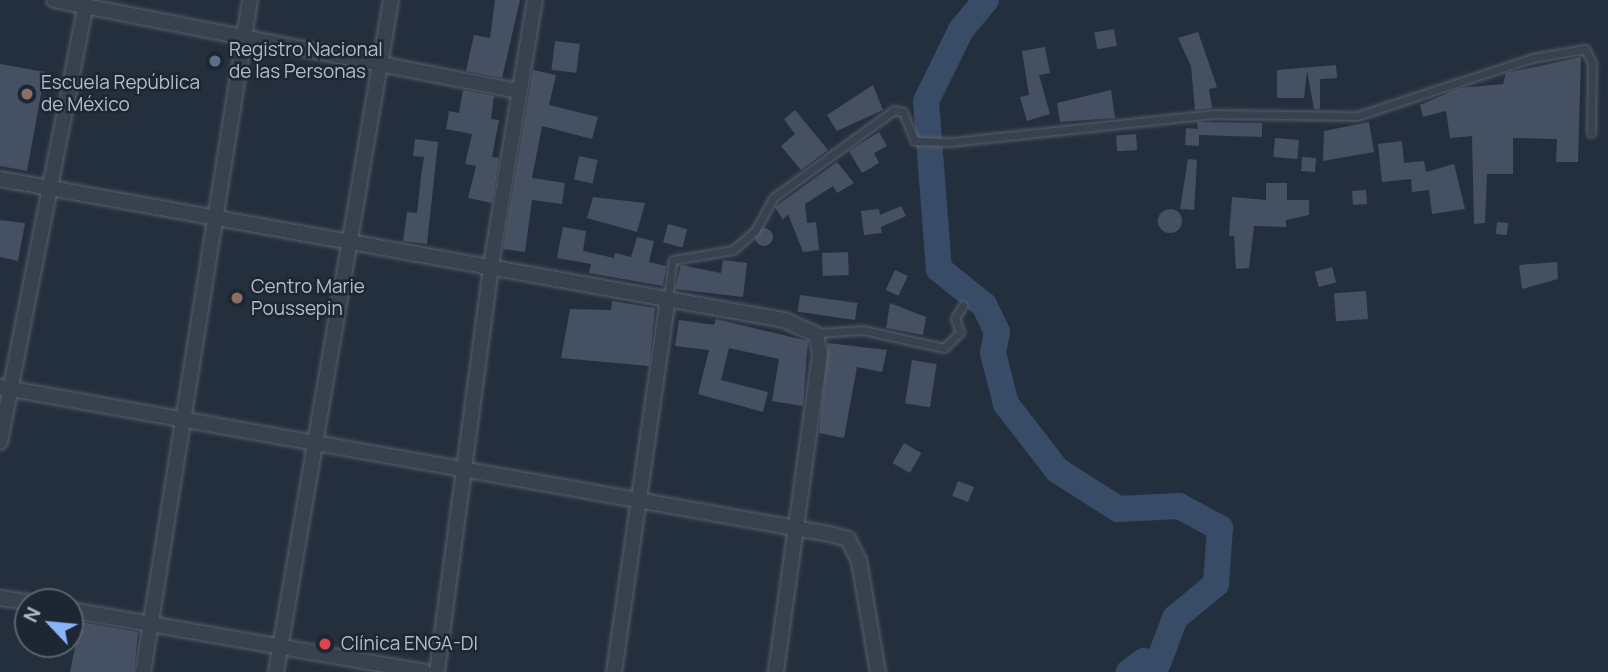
<!DOCTYPE html>
<html>
<head>
<meta charset="utf-8">
<style>
	body { margin:0 }
	#map { position:relative; width:1608px; height:672px; overflow:hidden; background:#242f3e; font-family:Manrope,sans-serif }
	div>[style] { position:absolute }
	.river>* { height:26px; margin:-13px; padding:0 13px; transform-origin:13px; border-radius:13px; background:#394c67 }
	.building>* { inset:0; background:#455162; transform-origin:0 0 }
	.round { border-radius:50% }
	.roads { filter:drop-shadow(0 0 2px #565f6c) drop-shadow(0 0 2px #565f6c) }
	.lane>* { height:7px; margin:-3.5px; padding:0 3.5px; transform-origin:3.5px; border-radius:3.5px; background:#38414e }
	.street>* { height:14px; margin:-7px; padding:0 7px; transform-origin:7px; border-radius:7px; background:#38414e }
	.dots>* { width:19px; height:19px; translate:-50% -50%; box-sizing:border-box; border:4px solid #1d2633; border-radius:50% }
	span { translate:-50% -50%; white-space:nowrap; text-align:center; line-height:1.15; -webkit-text-stroke:5px #1d2633; paint-order:stroke }
	.poi-label { font-size:19px; color:#b4bcc9 }
	.left { translate:0 -50%; text-align:left }
	.north { position:absolute; left:14px; top:588px; width:70px; height:70px; box-sizing:border-box; background:#1d2633; border:2px solid #59626f; border-radius:50%; rotate:296deg; font-size:19px; font-weight:700; line-height:28px; text-align:center; color:#b4bcc9 }
	.north::after { content:''; display:block; margin:auto; width:24px; height:32px; background:#8ab4f8; clip-path:polygon(50% 0,100% 100%,50% 72%,0 100%) }
</style>
</head>
<body>
<div id="map">
	<div class="river">
		<i style="left:986px;top:0;width:39px;rotate:130deg"></i>
		<i style="left:961px;top:30px;width:79px;rotate:116.2deg"></i>
		<i style="left:926px;top:101px;width:169px;rotate:85.6deg"></i>
		<i style="left:939px;top:269px;width:58px;rotate:38.7deg"></i>
		<i style="left:984px;top:305px;width:30px;rotate:64deg"></i>
		<i style="left:997px;top:332px;width:21px;rotate:101deg"></i>
		<i style="left:993px;top:353px;width:53px;rotate:75.7deg"></i>
		<i style="left:1006px;top:404px;width:83px;rotate:52.3deg"></i>
		<i style="left:1057px;top:470px;width:72px;rotate:32.6deg"></i>
		<i style="left:1118px;top:509px;width:61px;rotate:-2.8deg"></i>
		<i style="left:1179px;top:506px;width:47px;rotate:28.2deg"></i>
		<i style="left:1220px;top:528px;width:56px;rotate:94.1deg"></i>
		<i style="left:1216px;top:584px;width:53px;rotate:140.3deg"></i>
		<i style="left:1175px;top:618px;width:48px;rotate:110.7deg"></i>
		<i style="left:1158px;top:663px;width:14px;rotate:-172deg"></i>
		<i style="left:1144px;top:661px;width:19px;rotate:144deg"></i>
	</div>
	<div class="building">
		<i style="clip-path:polygon(495px 0,520px 0,502px 78px,466px 71px,474px 35px,490px 38px)"></i>
		<i style="left:1114px;top:29px;width:17px;height:20px;rotate:80deg"></i>
		<i style="clip-path:polygon(1198px 32px,1217px 87px,1209px 89px,1212px 108px,1195px 110px,1191px 66px,1178px 38px)"></i>
		<i style="left:555px;top:41px;width:25px;height:29px;rotate:7deg"></i>
		<i style="clip-path:polygon(1045px 47px,1050px 73px,1039px 75px,1050px 114px,1027px 121px,1020px 97px,1029px 95px,1022px 51px)"></i>
		<i style="clip-path:polygon(1581px 57px,1578px 162px,1556px 162px,1557px 139px,1513px 138px,1513px 174px,1487px 174px,1485px 223px,1474px 224px,1472px 136px,1450px 138px,1446px 111px,1423px 117px,1420px 105px,1460px 88px,1503px 84px,1506px 73px)"></i>
		<i style="clip-path:polygon(0 64px,45px 72px,27px 171px,0 166px)"></i>
		<i style="clip-path:polygon(1336px 65px,1337px 78px,1320px 79px,1320px 109px,1314px 109px,1307px 71px,1304px 98px,1277px 98px,1277px 70px)"></i>
		<i style="clip-path:polygon(533px 70px,556px 75px,549px 105px,598px 117px,592px 139px,542px 126px,532px 178px,565px 183px,562px 204px,532px 200px,525px 252px,503px 249px)"></i>
		<i style="clip-path:polygon(873px 85px,883px 110px,837px 131px,827px 115px)"></i>
		<i style="clip-path:polygon(463px 90px,494px 96px,491px 119px,499px 120px,492px 157px,499px 158px,492px 203px,468px 198px,476px 166px,465px 164px,472px 134px,446px 129px,449px 111px,459px 113px)"></i>
		<i style="clip-path:polygon(1111px 90px,1115px 118px,1060px 122px,1057px 103px)"></i>
		<i style="clip-path:polygon(795px 110px,828px 150px,801px 170px,781px 146px,795px 134px,784px 119px)"></i>
		<i style="clip-path:polygon(1197px 122px,1262px 123px,1262px 137px,1199px 135px,1199px 146px,1185px 145px,1186px 128px,1198px 129px)"></i>
		<i style="clip-path:polygon(1369px 122px,1374px 152px,1323px 161px,1324px 131px)"></i>
		<i style="clip-path:polygon(879px 132px,887px 146px,874px 153px,879px 163px,862px 173px,849px 151px)"></i>
		<i style="left:1136px;top:134px;width:16px;height:20px;rotate:86deg"></i>
		<i style="left:1275px;top:138px;width:24px;height:19px;rotate:5deg"></i>
		<i style="clip-path:polygon(415px 139px,438px 142px,427px 244px,403px 241px,407px 212px,417px 213px,421px 176px,424px 157px,413px 156px)"></i>
		<i style="clip-path:polygon(1402px 141px,1404px 163px,1424px 161px,1426px 172px,1454px 164px,1465px 209px,1432px 214px,1429px 190px,1412px 192px,1411px 179px,1382px 182px,1378px 144px)"></i>
		<i style="left:579px;top:156px;width:19px;height:24px;rotate:12deg"></i>
		<i style="left:1302px;top:157px;width:14px;height:14px;rotate:4deg"></i>
		<i style="clip-path:polygon(1188px 159px,1197px 160px,1194px 210px,1180px 209px)"></i>
		<i style="clip-path:polygon(837px 162px,854px 183px,837px 193px,833px 186px,805px 204px,807px 223px,816px 222px,819px 250px,803px 252px,788px 214px,783px 220px,775px 207px)"></i>
		<i style="clip-path:polygon(1266px 183px,1287px 183px,1287px 200px,1309px 200px,1309px 215px,1286px 220px,1286px 227px,1254px 226px,1249px 268px,1236px 269px,1234px 236px,1229px 236px,1232px 197px,1266px 200px)"></i>
		<i style="left:1366px;top:190px;width:14px;height:14px;rotate:86deg"></i>
		<i style="clip-path:polygon(593px 197px,645px 203px,637px 232px,587px 218px)"></i>
		<i style="clip-path:polygon(901px 206px,906px 216px,881px 227px,882px 233px,864px 235px,861px 211px,879px 209px,880px 215px)"></i>
		<i class="round" style="left:1158px;top:209px;width:24px;height:24px"></i>
		<i style="clip-path:polygon(0 220px,25px 223px,18px 261px,0 257px)"></i>
		<i style="left:1497px;top:222px;width:11px;height:12px;rotate:5deg"></i>
		<i style="left:668px;top:224px;width:20px;height:19px;rotate:15deg"></i>
		<i style="clip-path:polygon(563px 227px,586px 231px,583px 251px,614px 258px,615px 253px,631px 257px,637px 237px,654px 241px,649px 262px,666px 266px,663px 286px,589px 273px,591px 264px,557px 258px)"></i>
		<i class="round" style="left:755px;top:228px;width:18px;height:18px"></i>
		<i style="left:848px;top:252px;width:23px;height:26px;rotate:88deg"></i>
		<i style="clip-path:polygon(723px 260px,747px 263px,743px 297px,675px 289px,681px 265px,721px 273px)"></i>
		<i style="clip-path:polygon(1557px 262px,1558px 279px,1522px 289px,1519px 265px)"></i>
		<i style="left:1332px;top:267px;width:16px;height:18px;rotate:75deg"></i>
		<i style="left:895px;top:270px;width:14px;height:22px;rotate:25deg"></i>
		<i style="left:1366px;top:291px;width:28px;height:32px;rotate:86deg"></i>
		<i style="left:800px;top:295px;width:58px;height:17px;rotate:8deg"></i>
		<i style="clip-path:polygon(612px 301px,655px 308px,649px 366px,561px 358px,570px 309px,611px 310px)"></i>
		<i style="clip-path:polygon(890px 303px,926px 317px,923px 335px,886px 328px)"></i>
		<i style="clip-path:polygon(716px 319px,808px 341px,803px 406px,772px 401px,779px 359px,729px 348px,721px 380px,768px 392px,763px 412px,698px 394px,709px 350px,675px 346px,679px 320px,714px 325px)"></i>
		<i style="clip-path:polygon(828px 343px,887px 350px,882px 372px,857px 367px,844px 438px,819px 433px)"></i>
		<i style="left:912px;top:360px;width:25px;height:44px;rotate:9deg"></i>
		<i style="left:904px;top:443px;width:20px;height:23px;rotate:30deg"></i>
		<i style="left:958px;top:481px;width:17px;height:16px;rotate:21deg"></i>
		<i style="clip-path:polygon(80px 622px,138px 632px,134px 672px,70px 672px)"></i>
	</div>
	<div class="roads">
		<div class="lane">
			<i style="left:668px;top:298px;width:38px;rotate:-83deg"></i>
			<i style="left:673px;top:260px;width:61px;rotate:-9.5deg"></i>
			<i style="left:733px;top:250px;width:29px;rotate:-41deg"></i>
			<i style="left:755px;top:231px;width:38px;rotate:-61deg"></i>
			<i style="left:773px;top:198px;width:150px;rotate:-36deg"></i>
			<i style="left:894px;top:110px;width:9px;rotate:13deg"></i>
			<i style="left:903px;top:112px;width:31px;rotate:68deg"></i>
			<i style="left:915px;top:141px;width:36px;rotate:2deg"></i>
			<i style="left:951px;top:142px;width:262px;rotate:-6.1deg"></i>
			<i style="left:1212px;top:114px;width:145px;rotate:0.8deg"></i>
			<i style="left:1357px;top:116px;width:184px;rotate:-18.3deg"></i>
			<i style="left:1532px;top:58px;width:54px;rotate:-9.6deg"></i>
			<i style="left:1585px;top:49px;width:16px;rotate:63deg"></i>
			<i style="left:1592px;top:63px;width:70px;rotate:90.8deg"></i>
			<i style="left:817px;top:333px;width:46px;rotate:-3.7deg"></i>
			<i style="left:863px;top:330px;width:83px;rotate:12.5deg"></i>
			<i style="left:944px;top:348px;width:23px;rotate:-45deg"></i>
			<i style="left:960px;top:332px;width:15px;rotate:-110deg"></i>
			<i style="left:955px;top:318px;width:15px;rotate:-58deg"></i>
		</div>
		<div class="street">
			<i style="left:54px;top:0;width:473px;rotate:11.1deg"></i>
			<i style="left:0;top:179px;width:797px;rotate:10.2deg"></i>
			<i style="left:784px;top:320px;width:35px;rotate:24deg"></i>
			<i style="left:816px;top:334px;width:20px;rotate:79deg"></i>
			<i style="left:820px;top:354px;width:321px;rotate:97.9deg"></i>
			<i style="left:0;top:387px;width:847px;rotate:10.06deg"></i>
			<i style="left:834px;top:535px;width:15px;rotate:16deg"></i>
			<i style="left:848px;top:539px;width:25px;rotate:63deg"></i>
			<i style="left:859px;top:561px;width:113px;rotate:80.3deg"></i>
			<i style="left:0;top:442px;width:450px;rotate:-78.9deg"></i>
			<i style="left:0;top:598px;width:28px;rotate:8deg"></i>
			<i style="left:70px;top:610px;width:360px;rotate:9.9deg"></i>
			<i style="left:143px;top:672px;width:680px;rotate:-80.95deg"></i>
			<i style="left:276px;top:672px;width:682px;rotate:-80.29deg"></i>
			<i style="left:437px;top:672px;width:411px;rotate:-82.4deg"></i>
			<i style="left:491px;top:265px;width:269px;rotate:-80.6deg"></i>
			<i style="left:614px;top:672px;width:377px;rotate:-81.8deg"></i>
		</div>
	</div>
	<div class="dots">
		<i style="left:215px;top:61px;background:#5c6f8a"></i>
		<i style="left:27px;top:94px;background:#8d6e63"></i>
		<i style="left:237px;top:298px;background:#8d6e63"></i>
		<i style="left:325px;top:644px;background:#e0444e"></i>
	</div>
	<div class="poi-label">
		<span class="left" style="left:229px;top:61px">Registro Nacional<br>de las Personas</span>
		<span class="left" style="left:41px;top:94px">Escuela República<br>de México</span>
		<span class="left" style="left:251px;top:298px">Centro Marie<br>Poussepin</span>
		<span class="left" style="left:341px;top:644px">Clínica ENGA-DI</span>
	</div>
	<div class="north">N</div>
</div>
</body>
</html>
